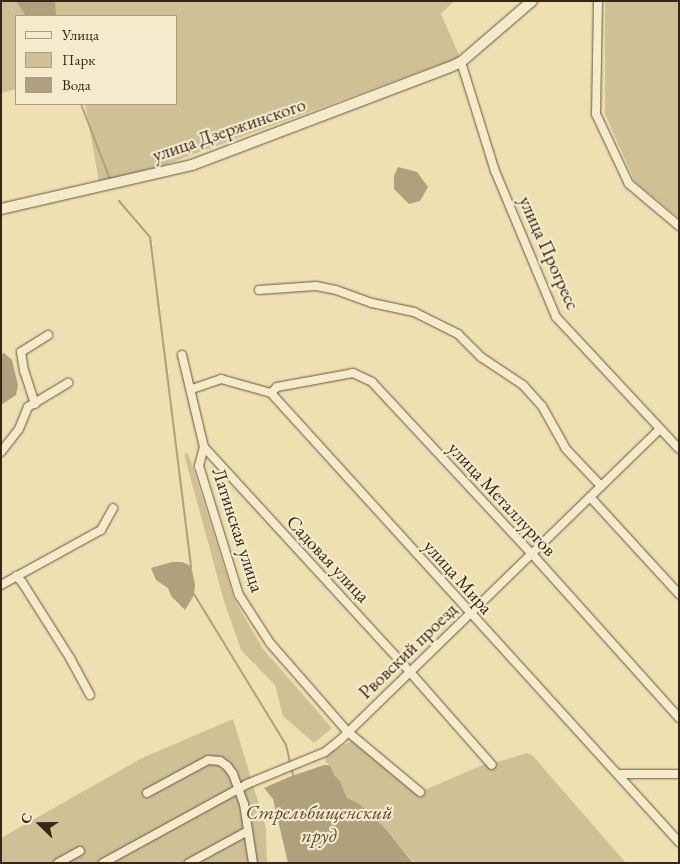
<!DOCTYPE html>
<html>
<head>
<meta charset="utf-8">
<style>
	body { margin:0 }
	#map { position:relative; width:680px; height:864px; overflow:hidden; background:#eee0b0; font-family:"EB Garamond",serif }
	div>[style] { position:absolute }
	.green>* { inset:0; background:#cfc096 }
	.water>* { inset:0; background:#b0a07d }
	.stream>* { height:2px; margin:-1px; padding:0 1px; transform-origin:1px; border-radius:1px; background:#b0a07d }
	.roads { filter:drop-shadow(0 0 1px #665440) drop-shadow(0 0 1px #665440) }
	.street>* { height:8px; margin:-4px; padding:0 4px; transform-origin:4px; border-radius:4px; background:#f4ebcc }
	.secondary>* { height:10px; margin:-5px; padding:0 5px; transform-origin:5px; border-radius:5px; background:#f4ebcc }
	span { translate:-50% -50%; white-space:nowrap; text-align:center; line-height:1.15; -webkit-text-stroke:4.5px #f4ebcc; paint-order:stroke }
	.street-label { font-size:19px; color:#38251a }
	.water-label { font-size:20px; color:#5c4a38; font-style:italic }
	.frame { position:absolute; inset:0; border:2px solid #38251a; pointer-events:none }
	.legend { position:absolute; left:15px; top:15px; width:162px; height:90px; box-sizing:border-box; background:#f4ebcc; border:1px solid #a99c85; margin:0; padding:6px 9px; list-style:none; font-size:15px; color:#38251a }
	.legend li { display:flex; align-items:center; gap:10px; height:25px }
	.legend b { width:25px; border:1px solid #a99c85 }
	.north { position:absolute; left:15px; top:799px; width:50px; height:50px; -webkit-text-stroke:4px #f4ebcc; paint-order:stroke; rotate:292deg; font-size:14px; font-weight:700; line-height:20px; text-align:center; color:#38251a }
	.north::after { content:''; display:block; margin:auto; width:18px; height:22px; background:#38251a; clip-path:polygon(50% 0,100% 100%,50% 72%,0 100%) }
</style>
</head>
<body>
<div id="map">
	<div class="green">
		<i style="clip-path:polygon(1px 1px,454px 1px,441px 14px,460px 57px,159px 167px,99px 181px,85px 104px,176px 104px,176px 16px,16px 16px,16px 89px,1px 93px)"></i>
		<i style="clip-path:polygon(605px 1px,679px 1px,679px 218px,635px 182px,605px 114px)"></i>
		<i style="clip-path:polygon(188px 453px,234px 599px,263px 649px,332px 728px,314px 743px,283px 716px,275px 685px,241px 650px,224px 601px,184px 454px)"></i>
		<i style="clip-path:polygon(233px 719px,266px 828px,267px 863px,1px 863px,1px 838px,142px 758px)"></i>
		<i style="clip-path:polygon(353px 740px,418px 793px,487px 763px,494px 763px,527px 753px,533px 756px,626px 863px,414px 863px,385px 828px,358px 803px,347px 798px,340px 781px,334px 776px,330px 765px,325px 762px,326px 755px)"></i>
	</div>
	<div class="water">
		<i style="clip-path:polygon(16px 1px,55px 1px,56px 16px,26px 16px)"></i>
		<i style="clip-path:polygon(398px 167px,417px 172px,428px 187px,420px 201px,409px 204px,394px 189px,394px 176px)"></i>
		<i style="clip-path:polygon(4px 353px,12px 360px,18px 385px,16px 395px,1px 405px,1px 354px)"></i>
		<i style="clip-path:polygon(172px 562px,182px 562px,191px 566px,195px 584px,194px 595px,185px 610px,171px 596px,168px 588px,156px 580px,151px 568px)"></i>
		<i style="clip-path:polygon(324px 765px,330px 765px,334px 775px,340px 781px,347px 798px,358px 803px,385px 828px,413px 863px,288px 863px,273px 799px,264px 788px,289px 777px)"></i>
	</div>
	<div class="stream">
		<i style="left:81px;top:104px;width:80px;rotate:68.9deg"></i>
		<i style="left:119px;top:201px;width:48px;rotate:49.3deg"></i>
		<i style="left:150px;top:237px;width:333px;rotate:82.9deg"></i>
		<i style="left:194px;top:594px;width:177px;rotate:58.6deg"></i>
		<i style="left:286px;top:745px;width:18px;rotate:77deg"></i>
		<i style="left:291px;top:768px;width:10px;rotate:73deg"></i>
	</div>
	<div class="roads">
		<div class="street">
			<i style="left:598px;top:1px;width:113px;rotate:91deg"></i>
			<i style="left:596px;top:114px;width:77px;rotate:64.8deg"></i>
			<i style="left:629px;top:184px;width:65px;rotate:40deg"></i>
			<i style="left:461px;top:62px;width:114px;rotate:72.7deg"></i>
			<i style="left:495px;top:171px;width:158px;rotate:67.3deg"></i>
			<i style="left:556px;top:317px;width:180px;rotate:47deg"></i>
			<i style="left:259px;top:290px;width:57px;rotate:-4deg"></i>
			<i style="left:316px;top:286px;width:20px;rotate:11deg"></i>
			<i style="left:336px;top:290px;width:38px;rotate:20deg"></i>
			<i style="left:372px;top:303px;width:43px;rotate:12.1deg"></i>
			<i style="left:414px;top:312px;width:49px;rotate:26.6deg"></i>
			<i style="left:458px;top:334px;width:33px;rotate:45deg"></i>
			<i style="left:481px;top:357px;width:50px;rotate:33.7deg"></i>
			<i style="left:523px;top:385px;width:28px;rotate:48deg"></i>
			<i style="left:542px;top:406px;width:49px;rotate:60.8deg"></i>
			<i style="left:566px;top:449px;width:51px;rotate:46.6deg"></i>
			<i style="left:182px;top:355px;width:95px;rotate:76.6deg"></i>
			<i style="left:204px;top:447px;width:304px;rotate:47.5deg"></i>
			<i style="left:409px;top:671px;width:125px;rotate:48.6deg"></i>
			<i style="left:192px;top:389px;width:31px;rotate:-19deg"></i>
			<i style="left:221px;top:379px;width:52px;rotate:15.6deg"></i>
			<i style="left:271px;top:393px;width:607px;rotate:47.74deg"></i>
			<i style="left:271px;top:393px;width:8px;rotate:-45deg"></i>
			<i style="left:277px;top:387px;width:77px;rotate:-10.4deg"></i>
			<i style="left:353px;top:373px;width:21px;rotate:25deg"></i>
			<i style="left:372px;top:382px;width:235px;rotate:47.1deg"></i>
			<i style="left:532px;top:554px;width:220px;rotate:48.1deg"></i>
			<i style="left:35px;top:404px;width:35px;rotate:-108deg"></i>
			<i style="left:24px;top:371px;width:19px;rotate:-99deg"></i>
			<i style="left:21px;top:352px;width:32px;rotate:-32deg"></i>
			<i style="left:204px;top:447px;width:20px;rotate:105deg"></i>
			<i style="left:199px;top:466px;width:135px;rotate:72.8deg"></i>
			<i style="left:239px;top:595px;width:57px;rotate:57.1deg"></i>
			<i style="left:270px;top:643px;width:118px;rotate:48.8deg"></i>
			<i style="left:348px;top:732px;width:94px;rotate:39.8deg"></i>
			<i style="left:1px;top:452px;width:29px;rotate:-52deg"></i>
			<i style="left:19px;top:429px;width:24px;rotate:-68deg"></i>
			<i style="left:28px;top:407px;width:47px;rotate:-31deg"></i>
			<i style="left:590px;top:497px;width:132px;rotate:47.5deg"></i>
			<i style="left:16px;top:576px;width:8px;rotate:45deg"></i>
			<i style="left:22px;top:582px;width:90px;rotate:57.7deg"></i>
			<i style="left:70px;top:658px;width:42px;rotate:61.6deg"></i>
			<i style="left:1px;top:585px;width:114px;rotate:-28.8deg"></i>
			<i style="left:101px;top:530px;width:25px;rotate:-61deg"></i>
			<i style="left:618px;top:774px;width:61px"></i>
			<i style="left:147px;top:793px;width:69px;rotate:-28.4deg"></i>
			<i style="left:208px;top:760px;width:12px;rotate:5deg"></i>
			<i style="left:220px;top:761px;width:9px;rotate:36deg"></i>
			<i style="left:227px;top:766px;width:10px;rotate:53deg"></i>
			<i style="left:233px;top:774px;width:32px;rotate:70deg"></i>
			<i style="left:244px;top:804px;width:60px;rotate:81.3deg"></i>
			<i style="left:58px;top:863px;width:25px;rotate:-29deg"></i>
			<i style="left:103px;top:863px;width:164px;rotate:-28.7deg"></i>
			<i style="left:247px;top:784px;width:84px;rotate:-22.3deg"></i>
			<i style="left:325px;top:752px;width:19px;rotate:-39deg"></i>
			<i style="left:340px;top:740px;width:446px;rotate:-44.2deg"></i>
			<i style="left:189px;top:863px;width:67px;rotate:-28.5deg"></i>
		</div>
		<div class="secondary">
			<i style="left:1px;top:209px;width:196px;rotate:-13deg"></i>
			<i style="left:192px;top:165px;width:276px;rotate:-20.8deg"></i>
			<i style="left:450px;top:67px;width:12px;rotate:-24deg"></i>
			<i style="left:461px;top:62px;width:94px;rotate:-40.7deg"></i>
		</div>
	</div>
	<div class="street-label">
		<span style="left:229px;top:130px;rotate:-19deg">улица Дзержинского</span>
		<span style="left:549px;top:253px;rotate:66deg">улица Прогресс</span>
		<span style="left:502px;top:499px;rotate:47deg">улица Металлургов</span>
		<span style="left:238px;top:530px;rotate:72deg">Латинская улица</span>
		<span style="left:328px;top:559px;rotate:47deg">Садовая улица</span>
		<span style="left:458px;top:577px;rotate:48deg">улица Мира</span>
		<span style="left:408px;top:651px;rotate:-44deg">Рвовский проезд</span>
	</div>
	<div class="water-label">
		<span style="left:319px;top:824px">Стрельбищенский<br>пруд</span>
	</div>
	<div class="frame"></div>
	<ul class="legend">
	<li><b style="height:6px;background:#f4ebcc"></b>Улица</li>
	<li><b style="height:14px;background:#cfc096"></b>Парк</li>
	<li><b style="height:14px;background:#b0a07d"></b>Вода</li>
	</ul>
	<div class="north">С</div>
</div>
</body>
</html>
